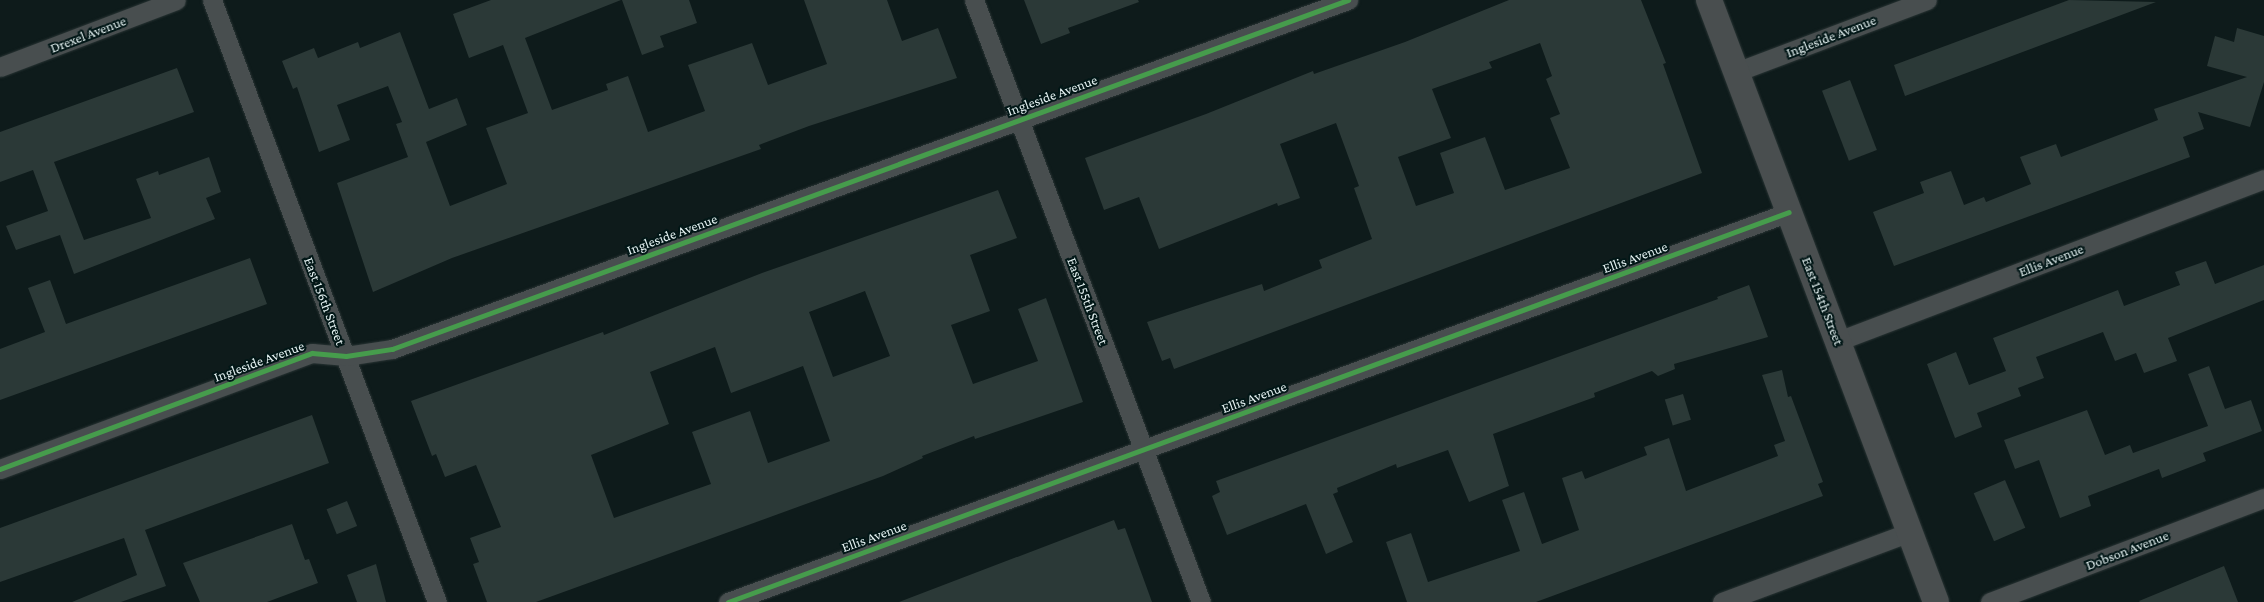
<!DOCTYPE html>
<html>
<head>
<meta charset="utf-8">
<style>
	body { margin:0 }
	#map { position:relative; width:2264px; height:602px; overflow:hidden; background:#0e1b1b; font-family:"Crimson Pro",serif }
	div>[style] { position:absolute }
	.building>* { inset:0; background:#2b3937; transform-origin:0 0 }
	.roads { filter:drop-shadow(0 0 1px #293434) drop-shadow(0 0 1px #293434) }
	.street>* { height:19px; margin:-9.5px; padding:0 9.5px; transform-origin:9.5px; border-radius:9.5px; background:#484e4f }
	.secondary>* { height:26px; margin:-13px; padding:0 13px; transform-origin:13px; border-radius:13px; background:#494e4f }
	.cycleway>* { height:5px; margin:-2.5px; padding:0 2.5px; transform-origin:2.5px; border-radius:2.5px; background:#469c4c }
	span { translate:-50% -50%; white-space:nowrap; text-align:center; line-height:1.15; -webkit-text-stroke:4px #021717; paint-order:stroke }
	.street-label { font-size:14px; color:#e6f3f3 }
</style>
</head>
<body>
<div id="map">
	<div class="building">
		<i style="clip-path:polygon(491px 0,621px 0,525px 38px,552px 110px,608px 90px,606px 84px,628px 76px,648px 132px,705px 111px,688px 65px,752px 43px,768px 85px,827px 64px,804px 0,887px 0,902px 41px,938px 28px,957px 78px,809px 126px,759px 145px,761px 149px,452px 258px,373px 292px,337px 183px,408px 157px,396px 124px,402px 122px,388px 86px,337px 105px,350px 140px,319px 152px,297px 87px,293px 89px,282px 61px,314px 48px,318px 58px,358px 42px,360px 48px,400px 32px,429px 109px,457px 98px,467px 125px,426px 142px,450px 206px,507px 184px,486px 128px,528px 113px,503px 45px,469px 58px,453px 14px)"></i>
		<i style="clip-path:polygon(622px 0,689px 0,697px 23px,660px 36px,664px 47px,642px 55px)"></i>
		<i style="clip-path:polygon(1024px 0,1138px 0,1139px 2px,1068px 28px,1070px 33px,1041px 44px)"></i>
		<i style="clip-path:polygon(evenodd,1509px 0,1641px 0,1666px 63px,1663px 64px,1702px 173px,1174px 369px,1170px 358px,1162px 361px,1147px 322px,1262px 284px,1264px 291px,1322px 268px,1319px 260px,1372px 239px,1354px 188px,1359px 186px,1336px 123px,1280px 144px,1300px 198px,1278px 206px,1277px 203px,1159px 249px,1139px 197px,1104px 210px,1085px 158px,1206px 114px,1313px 71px,1314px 74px,1405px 42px,1509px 0,1540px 43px,1552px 76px,1546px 79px,1560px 114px,1550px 118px,1570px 168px,1505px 190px,1485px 137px,1440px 153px,1454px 193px,1416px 206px,1398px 157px,1451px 138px,1432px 89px,1492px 68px,1489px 62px,1540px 43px)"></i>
		<i style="clip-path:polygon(2069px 0,2156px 2px,1905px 96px,1894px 65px)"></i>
		<i style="clip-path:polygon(2237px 28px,2264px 36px,2264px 82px,2250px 127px,2198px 112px,2204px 129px,2183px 137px,2190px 157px,1894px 266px,1873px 212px,1924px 193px,1920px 182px,1951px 171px,1964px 205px,1984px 197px,1986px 202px,2031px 184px,2020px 157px,2056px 144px,2061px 157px,2158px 120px,2154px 109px,2247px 77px,2207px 66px,2215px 36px,2234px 42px)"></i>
		<i style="clip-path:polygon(177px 68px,194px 112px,54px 162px,84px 240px,151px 218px,136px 179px,158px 171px,159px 175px,209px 157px,221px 192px,206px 198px,215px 219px,74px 274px,60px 235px,16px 250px,6px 226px,48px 211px,33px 170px,0 182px,0 132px)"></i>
		<i style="left:1850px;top:80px;width:75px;height:30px;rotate:69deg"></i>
		<i style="clip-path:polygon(evenodd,998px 190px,1017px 238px,970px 255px,990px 311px,951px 325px,973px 384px,1038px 361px,1018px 309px,1046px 298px,1083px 402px,975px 439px,974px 436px,922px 456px,923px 458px,883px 476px,536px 602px,487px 602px,473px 564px,479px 562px,470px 538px,501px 527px,476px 465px,445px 477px,436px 454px,432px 456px,411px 401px,603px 332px,604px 335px,762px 273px,998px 190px,865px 291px,890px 356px,833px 377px,809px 312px,865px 291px,998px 190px,715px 347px,731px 393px,803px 366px,830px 441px,768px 463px,750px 411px,692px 432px,711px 484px,614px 518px,591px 455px,669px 424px,650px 372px,715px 347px)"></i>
		<i style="clip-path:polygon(250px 258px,267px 304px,0 400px,0 349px,45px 332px,28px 288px,50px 280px,66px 324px)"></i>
		<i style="clip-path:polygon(2206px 261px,2215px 284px,2264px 265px,2264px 300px,2168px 338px,2177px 361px,2144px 373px,2136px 353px,2115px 361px,2103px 332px,2036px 357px,2044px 378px,2018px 388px,2021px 396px,1977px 413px,1982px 427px,1955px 438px,1927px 364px,1956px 352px,1969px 385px,2006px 371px,1993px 338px,2118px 290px,2124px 306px,2180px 285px,2175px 272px)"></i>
		<i style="clip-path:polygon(1749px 285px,1768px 337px,1674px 364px,1675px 369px,1658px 376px,1652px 371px,1594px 393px,1595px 397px,1493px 434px,1509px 486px,1469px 502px,1448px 450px,1397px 468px,1396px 464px,1337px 488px,1338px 492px,1333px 494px,1353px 542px,1326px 554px,1306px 504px,1227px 535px,1212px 496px,1220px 492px,1216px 481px,1718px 299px,1717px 297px)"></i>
		<i style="clip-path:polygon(2209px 366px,2225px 409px,2251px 400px,2262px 431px,2203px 453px,2206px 461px,2162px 478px,2159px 469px,2088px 496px,2091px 506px,2060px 518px,2039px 460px,2015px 469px,2004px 440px,2087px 410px,2105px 455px,2130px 445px,2133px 453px,2208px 426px,2188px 374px)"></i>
		<i style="clip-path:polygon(1782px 370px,1788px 397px,1791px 396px,1823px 482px,1818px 484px,1823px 496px,1536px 602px,1407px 602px,1386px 542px,1411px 533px,1428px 582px,1520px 551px,1502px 500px,1524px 492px,1542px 544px,1579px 530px,1562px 478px,1582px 471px,1585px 479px,1647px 455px,1644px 447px,1669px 438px,1686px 491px,1778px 456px,1774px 445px,1785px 441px,1762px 375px)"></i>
		<i style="left:1683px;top:394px;width:27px;height:19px;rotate:73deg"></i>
		<i style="clip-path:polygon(312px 415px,329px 463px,145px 530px,166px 586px,121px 602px,72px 602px,137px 575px,124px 538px,0 582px,0 528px)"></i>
		<i style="left:2005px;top:480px;width:52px;height:34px;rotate:67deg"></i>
		<i style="left:347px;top:501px;width:27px;height:22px;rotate:68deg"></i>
		<i style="clip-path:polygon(1114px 520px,1118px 530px,1125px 528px,1152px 602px,899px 602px)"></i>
		<i style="clip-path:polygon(292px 524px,305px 560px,309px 559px,318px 583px,267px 602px,200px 602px,183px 563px)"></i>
		<i style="clip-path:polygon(376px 564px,386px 602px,357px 602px,347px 575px)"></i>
		<i style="clip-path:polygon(2224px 566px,2238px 602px,2140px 602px,2139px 601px)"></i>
	</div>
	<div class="roads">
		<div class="street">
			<i style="left:212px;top:0;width:643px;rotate:69.51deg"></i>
			<i style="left:974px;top:0;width:643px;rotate:69.34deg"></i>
			<i style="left:0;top:67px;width:188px;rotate:-20.8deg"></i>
			<i style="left:1736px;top:72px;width:204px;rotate:-20.7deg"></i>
			<i style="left:1838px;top:341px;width:456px;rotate:-20.8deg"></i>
			<i style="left:0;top:469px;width:333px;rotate:-20.4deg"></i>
			<i style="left:312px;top:353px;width:34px;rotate:5deg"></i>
			<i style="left:346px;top:356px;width:47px;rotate:-8.7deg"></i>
			<i style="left:392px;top:349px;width:1018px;rotate:-20.06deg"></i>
			<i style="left:728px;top:602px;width:1130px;rotate:-20.18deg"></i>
			<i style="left:1722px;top:602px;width:201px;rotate:-20.4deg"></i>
			<i style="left:1990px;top:602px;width:293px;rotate:-20.8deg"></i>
		</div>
		<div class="secondary">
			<i style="left:1709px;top:0;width:643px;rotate:69.34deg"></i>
		</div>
	</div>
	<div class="cycleway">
		<i style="left:0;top:469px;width:333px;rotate:-20.4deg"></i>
		<i style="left:312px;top:353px;width:34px;rotate:5deg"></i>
		<i style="left:346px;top:356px;width:47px;rotate:-8.7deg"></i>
		<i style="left:392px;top:349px;width:1018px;rotate:-20.06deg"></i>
		<i style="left:728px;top:602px;width:1130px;rotate:-20.18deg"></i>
	</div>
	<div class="street-label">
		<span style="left:88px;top:34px;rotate:-21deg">Drexel Avenue</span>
		<span style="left:1831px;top:36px;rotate:-21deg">Ingleside Avenue</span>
		<span style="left:1052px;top:95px;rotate:-20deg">Ingleside Avenue</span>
		<span style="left:672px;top:234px;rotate:-20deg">Ingleside Avenue</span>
		<span style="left:1635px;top:257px;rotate:-20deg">Ellis Avenue</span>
		<span style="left:2051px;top:260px;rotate:-21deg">Ellis Avenue</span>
		<span style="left:325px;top:301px;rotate:69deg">East 156th Street</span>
		<span style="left:1088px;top:301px;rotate:69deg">East 155th Street</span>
		<span style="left:1823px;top:301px;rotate:69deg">East 154th Street</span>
		<span style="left:259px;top:361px;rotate:-20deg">Ingleside Avenue</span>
		<span style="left:1254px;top:397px;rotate:-20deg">Ellis Avenue</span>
		<span style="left:874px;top:536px;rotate:-20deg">Ellis Avenue</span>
		<span style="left:2127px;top:550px;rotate:-21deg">Dobson Avenue</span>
	</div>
</div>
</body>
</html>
